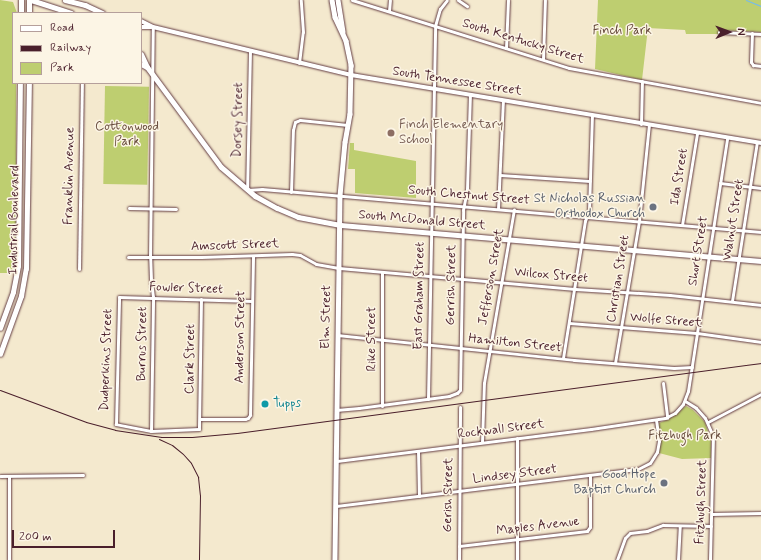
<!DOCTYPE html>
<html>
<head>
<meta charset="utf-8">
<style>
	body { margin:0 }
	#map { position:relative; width:761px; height:560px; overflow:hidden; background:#f4e9ce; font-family:Mynerve,sans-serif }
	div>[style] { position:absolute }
	.green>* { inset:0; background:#bece70; transform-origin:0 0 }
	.stream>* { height:1px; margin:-0.5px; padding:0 0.5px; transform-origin:0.5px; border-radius:0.5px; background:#75baec }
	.roads { filter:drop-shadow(0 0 1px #643d43) drop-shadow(0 0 1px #643d43) }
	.minor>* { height:3px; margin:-1.5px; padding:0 1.5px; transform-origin:1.5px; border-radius:1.5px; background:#fff }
	.tertiary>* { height:4px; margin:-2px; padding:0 2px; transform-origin:2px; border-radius:2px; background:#fff }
	.secondary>* { height:4.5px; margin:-2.25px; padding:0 2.25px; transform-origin:2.25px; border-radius:2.25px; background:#fff }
	.primary>* { height:5px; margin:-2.5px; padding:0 2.5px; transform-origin:2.5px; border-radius:2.5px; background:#fff }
	.rail>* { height:1px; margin:-0.5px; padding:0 0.5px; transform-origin:0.5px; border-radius:0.5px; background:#4a1f2b }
	.dots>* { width:11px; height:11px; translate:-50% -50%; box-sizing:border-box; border:2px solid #fcf5e5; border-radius:50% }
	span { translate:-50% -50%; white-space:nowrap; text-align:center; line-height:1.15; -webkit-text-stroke:3px #fcf5e5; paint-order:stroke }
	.park-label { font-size:13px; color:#674b3c }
	.street-label { font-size:13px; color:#4a1f2b }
	.education-label { font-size:13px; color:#785e54 }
	.left { translate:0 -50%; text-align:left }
	.worship-label { font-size:13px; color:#5b616d }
	.right { translate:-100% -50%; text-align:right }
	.culture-label { font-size:13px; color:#0d838f }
	.legend { position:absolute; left:12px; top:12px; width:130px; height:72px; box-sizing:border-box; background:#fcf5e5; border:1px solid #b59f9b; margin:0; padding:5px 7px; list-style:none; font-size:12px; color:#4a1f2b }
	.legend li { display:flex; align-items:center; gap:8px; height:20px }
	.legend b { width:20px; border:1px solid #b59f9b }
	.north { position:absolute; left:709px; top:12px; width:40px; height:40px; -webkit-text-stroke:3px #fcf5e5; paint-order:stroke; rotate:89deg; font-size:11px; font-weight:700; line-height:16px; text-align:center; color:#4a1f2b }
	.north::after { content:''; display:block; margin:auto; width:14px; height:18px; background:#4a1f2b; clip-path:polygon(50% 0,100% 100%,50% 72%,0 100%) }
	.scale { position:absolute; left:12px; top:530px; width:103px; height:18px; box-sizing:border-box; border:2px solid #4a1f2b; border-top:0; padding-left:5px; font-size:12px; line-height:14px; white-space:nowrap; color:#4a1f2b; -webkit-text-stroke:3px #fcf5e5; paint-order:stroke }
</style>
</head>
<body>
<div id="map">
	<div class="green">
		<i style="clip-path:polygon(0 0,13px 2px,17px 13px,13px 13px,13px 83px,16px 83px,16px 230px,12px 273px,0 273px)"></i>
		<i style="clip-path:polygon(598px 0,761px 0,761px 32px,719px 30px,719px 34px,686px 34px,685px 30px,648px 28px,642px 80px,595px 69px)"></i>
		<i style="left:105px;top:86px;width:44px;height:98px;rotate:1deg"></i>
		<i style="clip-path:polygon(350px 143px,354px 143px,354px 150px,416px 161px,416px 198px,355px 193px,355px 169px,348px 169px)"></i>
		<i style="clip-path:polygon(686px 406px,693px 410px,705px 422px,711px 441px,711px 458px,682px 459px,659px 453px,659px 423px,669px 419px)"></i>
	</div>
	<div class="stream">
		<i style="left:746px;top:0;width:16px;rotate:22deg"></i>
	</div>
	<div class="roads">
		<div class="minor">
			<i style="left:352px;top:0;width:227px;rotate:17.4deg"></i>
			<i style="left:569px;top:68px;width:195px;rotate:10.3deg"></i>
			<i style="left:458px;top:0;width:11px;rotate:34deg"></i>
			<i style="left:389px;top:11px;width:11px;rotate:-85deg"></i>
			<i style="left:719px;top:32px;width:42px;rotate:2.7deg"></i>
			<i style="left:752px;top:33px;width:29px;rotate:92deg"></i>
			<i style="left:751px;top:62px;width:4px;rotate:56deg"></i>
			<i style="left:753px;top:65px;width:8px;rotate:7deg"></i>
			<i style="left:506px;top:48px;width:48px;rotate:-87.6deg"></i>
			<i style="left:250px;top:51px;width:139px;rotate:91.2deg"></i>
			<i style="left:247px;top:190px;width:15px;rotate:-4deg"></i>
			<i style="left:262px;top:189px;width:501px;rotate:4.93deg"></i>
			<i style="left:543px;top:59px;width:59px;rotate:-88.1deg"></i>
			<i style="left:299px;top:63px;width:31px;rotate:-83deg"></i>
			<i style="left:303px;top:32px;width:32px;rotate:-94deg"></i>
			<i style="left:641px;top:124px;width:43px;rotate:-88.7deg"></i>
			<i style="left:500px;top:175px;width:90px;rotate:3.8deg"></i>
			<i style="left:720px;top:183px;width:41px;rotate:7deg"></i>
			<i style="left:291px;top:192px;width:62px;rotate:-88.2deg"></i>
			<i style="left:293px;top:130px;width:8px;rotate:-76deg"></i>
			<i style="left:295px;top:122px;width:5px;rotate:-22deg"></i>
			<i style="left:300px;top:120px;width:48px;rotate:5.9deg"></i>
			<i style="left:129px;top:208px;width:47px;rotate:1.2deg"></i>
			<i style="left:498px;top:209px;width:109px;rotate:-87.4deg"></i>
			<i style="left:682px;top:225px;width:93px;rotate:-80.7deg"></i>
			<i style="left:128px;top:257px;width:73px"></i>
			<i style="left:201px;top:257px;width:91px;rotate:-1.9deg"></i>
			<i style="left:292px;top:254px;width:8px;rotate:7deg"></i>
			<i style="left:300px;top:255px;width:18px;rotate:29deg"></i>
			<i style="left:316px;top:264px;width:23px;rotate:10deg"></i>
			<i style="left:339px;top:268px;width:237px;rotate:5.1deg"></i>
			<i style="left:575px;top:289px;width:95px;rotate:3.6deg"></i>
			<i style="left:670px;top:295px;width:92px;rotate:6.3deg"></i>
			<i style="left:79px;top:269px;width:186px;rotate:-89.1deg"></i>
			<i style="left:201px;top:299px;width:130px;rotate:90.9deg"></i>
			<i style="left:199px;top:429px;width:48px;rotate:177.6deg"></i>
			<i style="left:151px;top:431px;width:36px;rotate:-169deg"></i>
			<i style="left:116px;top:424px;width:127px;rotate:-88.6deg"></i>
			<i style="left:119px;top:297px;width:133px;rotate:1.7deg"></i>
			<i style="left:732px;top:301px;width:161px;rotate:-81.1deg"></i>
			<i style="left:569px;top:323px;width:128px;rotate:4.5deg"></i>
			<i style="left:697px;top:333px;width:65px;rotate:8deg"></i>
			<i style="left:337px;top:335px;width:238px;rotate:6deg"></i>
			<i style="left:574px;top:360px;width:100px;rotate:4.6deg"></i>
			<i style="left:674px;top:368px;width:18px;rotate:-3deg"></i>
			<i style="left:563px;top:358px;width:139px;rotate:-80.9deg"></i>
			<i style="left:585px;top:221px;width:12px;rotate:-70deg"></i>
			<i style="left:589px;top:210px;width:95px;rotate:-88.2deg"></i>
			<i style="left:615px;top:363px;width:144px;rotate:-80.4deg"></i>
			<i style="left:639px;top:221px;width:97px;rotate:-84.1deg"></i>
			<i style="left:663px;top:383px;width:35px;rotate:83deg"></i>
			<i style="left:428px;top:399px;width:373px;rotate:-88.9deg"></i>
			<i style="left:435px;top:26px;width:18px;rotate:-74deg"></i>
			<i style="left:440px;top:9px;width:11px;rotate:-52deg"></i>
			<i style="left:685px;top:401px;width:13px;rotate:32deg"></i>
			<i style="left:696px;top:408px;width:13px;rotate:48deg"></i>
			<i style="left:705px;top:418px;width:20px;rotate:66deg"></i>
			<i style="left:713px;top:436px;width:124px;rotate:91.4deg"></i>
			<i style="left:382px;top:406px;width:134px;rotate:-90deg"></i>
			<i style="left:336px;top:410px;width:23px;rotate:-5deg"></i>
			<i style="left:359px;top:408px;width:91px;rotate:-7.6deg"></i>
			<i style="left:449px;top:396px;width:9px;rotate:-21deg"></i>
			<i style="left:457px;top:393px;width:4px;rotate:-45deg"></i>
			<i style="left:460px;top:390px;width:180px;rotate:-89deg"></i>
			<i style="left:463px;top:210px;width:21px;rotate:-79deg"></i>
			<i style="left:467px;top:189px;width:94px;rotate:-88.2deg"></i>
			<i style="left:200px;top:419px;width:45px"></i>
			<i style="left:245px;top:419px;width:3px;rotate:-18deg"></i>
			<i style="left:248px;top:418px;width:4px;rotate:-56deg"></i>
			<i style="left:250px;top:415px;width:159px;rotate:-88.9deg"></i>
			<i style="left:708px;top:422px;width:60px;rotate:-27.8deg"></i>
			<i style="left:151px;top:431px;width:134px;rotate:-89.1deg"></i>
			<i style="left:153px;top:297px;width:17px;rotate:-97deg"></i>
			<i style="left:151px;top:280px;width:23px;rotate:-92deg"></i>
			<i style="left:150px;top:257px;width:230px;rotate:-89.3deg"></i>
			<i style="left:482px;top:442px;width:59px;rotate:-88.1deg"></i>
			<i style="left:484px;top:383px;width:176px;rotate:-80.2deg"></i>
			<i style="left:418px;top:451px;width:45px;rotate:88.7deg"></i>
			<i style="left:337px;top:461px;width:256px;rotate:-7.2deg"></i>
			<i style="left:591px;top:429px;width:75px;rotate:-8.5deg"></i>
			<i style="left:665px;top:418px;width:11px;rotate:-27deg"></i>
			<i style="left:675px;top:413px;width:12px;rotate:-48deg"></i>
			<i style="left:683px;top:404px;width:14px;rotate:-69deg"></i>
			<i style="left:688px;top:391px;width:256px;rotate:-81.2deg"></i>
			<i style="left:0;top:476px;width:83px;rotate:-0.7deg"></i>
			<i style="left:9px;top:476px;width:84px;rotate:90deg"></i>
			<i style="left:336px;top:506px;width:304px;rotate:-7deg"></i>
			<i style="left:638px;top:469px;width:13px;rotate:-27deg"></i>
			<i style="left:650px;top:463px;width:13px;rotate:-58deg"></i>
			<i style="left:657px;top:452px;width:11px;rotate:-80deg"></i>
			<i style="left:659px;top:441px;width:21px;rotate:-98deg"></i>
			<i style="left:712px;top:514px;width:49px;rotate:-1.2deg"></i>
			<i style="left:459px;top:546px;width:129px;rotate:-6.7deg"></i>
			<i style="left:587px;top:531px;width:5px;rotate:-53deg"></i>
			<i style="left:590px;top:527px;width:51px;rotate:-90deg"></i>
			<i style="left:459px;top:560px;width:153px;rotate:-89.6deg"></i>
			<i style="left:517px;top:560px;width:122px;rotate:-90deg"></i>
			<i style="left:617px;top:560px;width:23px;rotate:-70deg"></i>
			<i style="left:625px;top:538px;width:7px;rotate:-45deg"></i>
			<i style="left:630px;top:533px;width:17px;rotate:-7deg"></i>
			<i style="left:647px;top:531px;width:17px;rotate:-21deg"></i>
			<i style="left:663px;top:525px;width:48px;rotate:1.2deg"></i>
			<i style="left:678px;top:560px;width:34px;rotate:-87deg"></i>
		</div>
		<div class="tertiary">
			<i style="left:141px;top:21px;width:13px;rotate:27deg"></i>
			<i style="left:153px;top:27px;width:204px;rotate:13.6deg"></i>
			<i style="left:351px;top:75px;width:416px;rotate:9.4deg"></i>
			<i style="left:141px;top:27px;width:10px"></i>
		</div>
		<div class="secondary">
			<i style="left:332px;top:0;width:17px;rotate:80deg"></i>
			<i style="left:335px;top:17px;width:26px;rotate:65deg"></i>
			<i style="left:346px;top:41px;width:25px;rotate:78deg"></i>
			<i style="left:351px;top:65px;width:49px;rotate:91.2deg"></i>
			<i style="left:350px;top:114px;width:28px;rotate:100deg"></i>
			<i style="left:345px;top:142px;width:54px;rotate:95.3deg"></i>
			<i style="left:340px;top:196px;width:364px;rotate:90.8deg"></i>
			<i style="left:338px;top:0;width:32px;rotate:81deg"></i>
			<i style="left:21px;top:13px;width:13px;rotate:-90deg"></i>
			<i style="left:29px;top:13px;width:13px;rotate:-90deg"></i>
			<i style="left:0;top:328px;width:38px;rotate:-70deg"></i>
			<i style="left:13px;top:292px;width:26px;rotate:-79deg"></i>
			<i style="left:18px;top:266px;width:183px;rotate:-89.4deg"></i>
			<i style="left:0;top:354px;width:62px;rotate:-70.1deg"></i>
			<i style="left:21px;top:296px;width:27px;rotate:-80deg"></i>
			<i style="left:26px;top:269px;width:186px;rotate:-89.1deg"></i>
		</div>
		<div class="primary">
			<i style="left:31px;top:0;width:42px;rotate:18deg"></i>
			<i style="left:65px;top:0;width:21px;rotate:14deg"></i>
			<i style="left:85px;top:5px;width:19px;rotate:25deg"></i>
			<i style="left:141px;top:54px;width:14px;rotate:65deg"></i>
			<i style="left:147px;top:67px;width:124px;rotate:53.5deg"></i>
			<i style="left:221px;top:167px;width:45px;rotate:40.5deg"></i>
			<i style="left:255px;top:196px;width:25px;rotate:29deg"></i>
			<i style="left:277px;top:208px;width:23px;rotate:23deg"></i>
			<i style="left:298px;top:217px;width:43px;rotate:10.8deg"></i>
			<i style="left:340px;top:225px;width:423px;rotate:4.9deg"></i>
			<i style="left:141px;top:64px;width:7px;rotate:27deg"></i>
		</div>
	</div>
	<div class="rail">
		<i style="left:0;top:390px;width:92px;rotate:20.4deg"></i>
		<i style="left:86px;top:422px;width:30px;rotate:15deg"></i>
		<i style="left:115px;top:430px;width:47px;rotate:8.7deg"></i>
		<i style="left:161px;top:437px;width:31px"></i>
		<i style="left:192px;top:437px;width:45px;rotate:-5.1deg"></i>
		<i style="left:237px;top:433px;width:529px;rotate:-7.61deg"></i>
		<i style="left:159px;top:439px;width:14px;rotate:25deg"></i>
		<i style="left:172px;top:445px;width:14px;rotate:39deg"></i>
		<i style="left:183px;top:454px;width:12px;rotate:48deg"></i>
		<i style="left:191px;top:463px;width:16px;rotate:63deg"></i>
		<i style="left:198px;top:477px;width:18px;rotate:84deg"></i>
		<i style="left:200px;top:495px;width:65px;rotate:90.9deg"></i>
	</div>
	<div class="dots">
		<i style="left:391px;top:133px;background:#8d6e63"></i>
		<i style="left:653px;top:207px;background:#6b7280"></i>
		<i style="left:265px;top:404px;background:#0f9aa8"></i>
		<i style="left:664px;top:483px;background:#6b7280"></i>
	</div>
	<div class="park-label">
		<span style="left:622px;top:31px">Finch Park</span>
		<span style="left:127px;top:135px">Cottonwood<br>Park</span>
		<span style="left:685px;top:436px">Fitzhugh Park</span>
	</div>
	<div class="street-label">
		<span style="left:523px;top:42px;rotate:17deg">South Kentucky Street</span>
		<span style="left:457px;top:82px;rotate:9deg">South Tennessee Street</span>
		<span style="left:239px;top:120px;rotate:-89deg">Dorsey Street</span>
		<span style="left:70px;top:176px;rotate:-89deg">Franklin Avenue</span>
		<span style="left:680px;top:177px;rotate:-81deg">Ida Street</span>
		<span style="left:469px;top:196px;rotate:5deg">South Chestnut Street</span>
		<span style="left:15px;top:220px;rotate:-89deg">Industrial Boulevard</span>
		<span style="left:734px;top:220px;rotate:-81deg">Walnut Street</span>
		<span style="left:422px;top:221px;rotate:5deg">South McDonald Street</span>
		<span style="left:235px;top:246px;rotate:-2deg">Amscott Street</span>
		<span style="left:699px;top:251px;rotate:-81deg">Short Street</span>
		<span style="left:551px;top:276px;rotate:5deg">Wilcox Street</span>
		<span style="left:492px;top:277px;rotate:-80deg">Jefferson Street</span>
		<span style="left:619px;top:279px;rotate:-81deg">Christian Street</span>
		<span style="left:452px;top:285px;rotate:-89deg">Gerrish Street</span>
		<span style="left:186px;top:289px;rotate:2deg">Fowler Street</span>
		<span style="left:420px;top:296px;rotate:-89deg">East Graham Street</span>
		<span style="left:327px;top:317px;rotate:-89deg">Elm Street</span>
		<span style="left:666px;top:321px;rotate:5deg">Wolfe Street</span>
		<span style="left:241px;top:337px;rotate:-89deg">Anderson Street</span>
		<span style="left:372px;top:339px;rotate:-90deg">Rike Street</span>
		<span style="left:143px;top:344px;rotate:-89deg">Burrus Street</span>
		<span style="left:515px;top:344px;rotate:6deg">Hamilton Street</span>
		<span style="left:191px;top:359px;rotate:-89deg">Clark Street</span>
		<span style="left:107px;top:360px;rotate:-88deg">Dudperkins Street</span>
		<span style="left:501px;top:430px;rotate:-7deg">Rockwall Street</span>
		<span style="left:515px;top:475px;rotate:-7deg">Lindsey Street</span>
		<span style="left:449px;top:495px;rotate:-89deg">Gerish Street</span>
		<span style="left:702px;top:502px;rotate:-88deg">Fitzhugh Street</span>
		<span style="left:538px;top:527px;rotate:-7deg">Maples Avenue</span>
	</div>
	<div class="education-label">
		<span class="left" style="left:399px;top:133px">Finch Elementary<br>School</span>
	</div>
	<div class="worship-label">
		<span class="right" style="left:645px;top:207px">St Nicholas Russian<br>Orthodox Church</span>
		<span class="right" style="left:656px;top:483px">Good Hope<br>Baptist Church</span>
	</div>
	<div class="culture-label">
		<span class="left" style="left:273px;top:404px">Tupps</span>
	</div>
	<ul class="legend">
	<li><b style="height:5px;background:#fff"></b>Road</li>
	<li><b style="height:5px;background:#4a1f2b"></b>Railway</li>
	<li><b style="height:11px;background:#bece70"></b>Park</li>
	</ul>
	<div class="north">N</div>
	<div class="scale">200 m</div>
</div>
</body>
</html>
